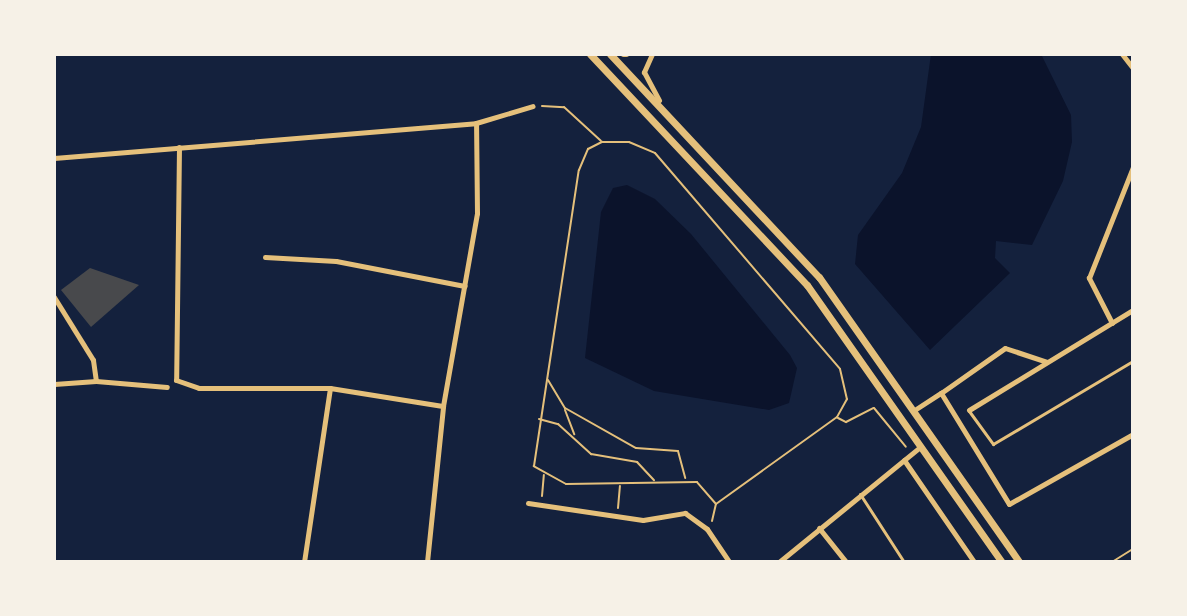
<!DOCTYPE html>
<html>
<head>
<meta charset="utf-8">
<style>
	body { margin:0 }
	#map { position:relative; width:1187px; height:616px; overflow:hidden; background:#14213d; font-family:"Crimson Pro",serif }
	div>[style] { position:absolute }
	.water>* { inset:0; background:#0b132b }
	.building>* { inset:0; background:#48494c }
	.path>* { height:2px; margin:-1px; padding:0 1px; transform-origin:1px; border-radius:1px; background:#e5c07b }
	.service>* { height:3px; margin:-1.5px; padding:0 1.5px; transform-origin:1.5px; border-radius:1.5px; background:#e5c07b }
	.minor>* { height:5px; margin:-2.5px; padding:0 2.5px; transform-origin:2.5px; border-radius:2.5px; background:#e5c07b }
	.secondary>* { height:7px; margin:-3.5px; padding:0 3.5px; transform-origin:3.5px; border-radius:3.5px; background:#e5c07b }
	span { translate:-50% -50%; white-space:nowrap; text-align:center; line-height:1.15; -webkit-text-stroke:6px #f6f1e7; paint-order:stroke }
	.frame { position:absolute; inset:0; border:56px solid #f6f1e7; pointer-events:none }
</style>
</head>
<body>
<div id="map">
	<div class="water">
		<i style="clip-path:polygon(931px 54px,1041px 54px,1071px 115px,1072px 142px,1063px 181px,1032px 245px,996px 241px,995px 258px,1010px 273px,930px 350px,855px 264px,858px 235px,902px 173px,921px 127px)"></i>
		<i style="clip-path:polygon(627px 185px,655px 199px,691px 234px,790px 355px,797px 368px,789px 403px,769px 410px,654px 391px,585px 358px,601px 212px,613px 188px)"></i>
	</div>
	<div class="building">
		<i style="clip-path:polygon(90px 268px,139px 285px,91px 327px,61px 290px)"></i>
	</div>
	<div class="path">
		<i style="left:542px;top:106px;width:22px;rotate:3deg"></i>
		<i style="left:564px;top:107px;width:50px;rotate:42.6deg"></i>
		<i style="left:548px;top:380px;width:33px;rotate:59deg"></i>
		<i style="left:565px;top:408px;width:81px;rotate:29.4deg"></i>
		<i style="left:636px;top:448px;width:42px;rotate:4.1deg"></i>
		<i style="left:678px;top:451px;width:28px;rotate:75deg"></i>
		<i style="left:565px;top:410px;width:26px;rotate:69deg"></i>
		<i style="left:838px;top:418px;width:9px;rotate:27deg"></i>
		<i style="left:846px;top:422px;width:31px;rotate:-27deg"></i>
		<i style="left:874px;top:408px;width:50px;rotate:50.6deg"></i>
		<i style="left:539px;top:419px;width:20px;rotate:15deg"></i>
		<i style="left:558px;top:424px;width:45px;rotate:42.3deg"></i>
		<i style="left:591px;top:454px;width:47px;rotate:9.9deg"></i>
		<i style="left:637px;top:462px;width:25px;rotate:47deg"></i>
		<i style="left:542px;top:496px;width:21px;rotate:-85deg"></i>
		<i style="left:618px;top:508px;width:22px;rotate:-85deg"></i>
		<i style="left:712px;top:521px;width:17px;rotate:-77deg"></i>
		<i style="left:716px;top:504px;width:29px;rotate:-131deg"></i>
		<i style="left:697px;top:482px;width:131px;rotate:179.1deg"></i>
		<i style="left:566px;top:484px;width:37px;rotate:-151deg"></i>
		<i style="left:534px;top:466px;width:299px;rotate:-81.4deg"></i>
		<i style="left:579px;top:170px;width:23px;rotate:-67deg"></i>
		<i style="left:588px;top:149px;width:16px;rotate:-27deg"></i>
		<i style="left:602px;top:142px;width:27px"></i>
		<i style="left:629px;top:142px;width:28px;rotate:23deg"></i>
		<i style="left:655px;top:153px;width:284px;rotate:49.4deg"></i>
		<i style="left:840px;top:369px;width:31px;rotate:77deg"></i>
		<i style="left:847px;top:399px;width:21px;rotate:119deg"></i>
		<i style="left:837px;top:417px;width:149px;rotate:144.3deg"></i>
		<i style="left:1112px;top:562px;width:25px;rotate:-32deg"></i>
	</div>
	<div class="service">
		<i style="left:969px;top:411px;width:41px;rotate:54deg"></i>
		<i style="left:993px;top:444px;width:163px;rotate:-30.7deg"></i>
		<i style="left:860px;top:494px;width:81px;rotate:57.1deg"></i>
	</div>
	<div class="minor">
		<i style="left:623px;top:54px;width:3px"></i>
		<i style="left:652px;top:54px;width:20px;rotate:114deg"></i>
		<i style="left:644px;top:72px;width:32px;rotate:62deg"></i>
		<i style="left:1122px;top:54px;width:18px;rotate:52deg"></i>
		<i style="left:179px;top:147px;width:233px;rotate:90.7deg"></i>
		<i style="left:176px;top:380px;width:24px;rotate:19deg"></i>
		<i style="left:199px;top:388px;width:131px"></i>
		<i style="left:54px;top:158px;width:423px;rotate:-4.7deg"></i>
		<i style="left:476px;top:123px;width:59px;rotate:-16.6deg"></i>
		<i style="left:265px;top:257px;width:71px;rotate:3.2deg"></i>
		<i style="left:336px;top:261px;width:131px;rotate:11deg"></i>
		<i style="left:54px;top:297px;width:74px;rotate:58.2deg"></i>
		<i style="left:93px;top:360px;width:21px;rotate:82deg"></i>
		<i style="left:96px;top:381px;width:42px;rotate:175.9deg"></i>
		<i style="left:1112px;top:323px;width:51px;rotate:-117.1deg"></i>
		<i style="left:1089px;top:278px;width:119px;rotate:-68.4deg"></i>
		<i style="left:96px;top:381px;width:71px;rotate:4.8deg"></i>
		<i style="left:941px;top:393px;width:78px;rotate:-35.1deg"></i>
		<i style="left:1005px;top:348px;width:44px;rotate:18.4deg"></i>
		<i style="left:916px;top:409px;width:30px;rotate:-33deg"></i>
		<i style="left:941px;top:393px;width:130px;rotate:58.5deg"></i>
		<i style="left:1009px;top:504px;width:142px;rotate:-29.4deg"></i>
		<i style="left:969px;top:410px;width:192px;rotate:-31.4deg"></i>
		<i style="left:904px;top:460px;width:124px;rotate:55.5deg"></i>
		<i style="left:528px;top:503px;width:116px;rotate:8.4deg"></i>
		<i style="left:643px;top:520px;width:43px;rotate:-9.5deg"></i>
		<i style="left:685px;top:513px;width:27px;rotate:36deg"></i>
		<i style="left:707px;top:529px;width:40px;rotate:56deg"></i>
		<i style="left:819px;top:528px;width:43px;rotate:51.5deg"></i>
		<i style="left:304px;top:562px;width:176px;rotate:-81.5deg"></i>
		<i style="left:330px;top:388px;width:114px;rotate:9.1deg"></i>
		<i style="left:427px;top:562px;width:157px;rotate:-84.1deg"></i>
		<i style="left:443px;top:406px;width:196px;rotate:-80deg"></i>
		<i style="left:477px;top:213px;width:90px;rotate:-90.6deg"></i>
		<i style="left:779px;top:562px;width:183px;rotate:-39.2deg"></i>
	</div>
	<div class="secondary">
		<i style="left:590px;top:54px;width:317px;rotate:46.8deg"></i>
		<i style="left:807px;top:285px;width:339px;rotate:54.9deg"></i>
		<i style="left:610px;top:54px;width:306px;rotate:46.9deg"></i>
		<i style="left:819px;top:277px;width:348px;rotate:54.9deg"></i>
	</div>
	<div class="frame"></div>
</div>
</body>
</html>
